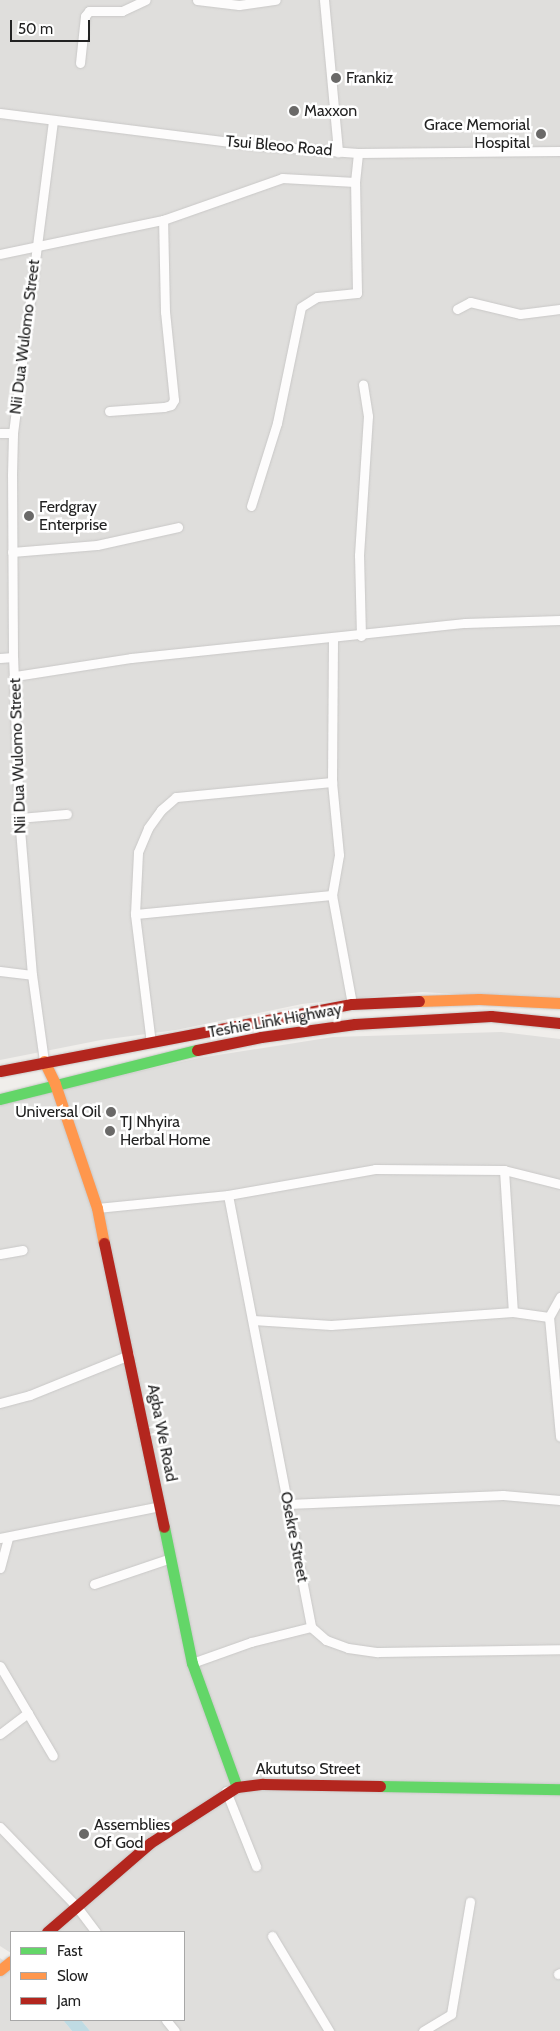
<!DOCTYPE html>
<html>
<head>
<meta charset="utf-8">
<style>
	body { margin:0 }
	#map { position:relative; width:560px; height:2031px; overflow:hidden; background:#f0eeeb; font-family:Cabin,sans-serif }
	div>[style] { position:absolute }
	.residential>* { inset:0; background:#dfdedc }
	.water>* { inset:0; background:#bfdbe3 }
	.roads { filter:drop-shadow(0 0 1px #c9c8c7) drop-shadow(0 0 1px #c9c8c7) }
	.street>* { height:9px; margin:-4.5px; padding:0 4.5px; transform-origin:4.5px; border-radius:4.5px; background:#fdfcfc }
	.fast>* { height:11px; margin:-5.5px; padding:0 5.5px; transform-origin:5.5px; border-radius:5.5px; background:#63d668 }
	.slow>* { height:11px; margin:-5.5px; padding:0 5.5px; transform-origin:5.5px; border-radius:5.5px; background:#ff974d }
	.jam>* { height:11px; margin:-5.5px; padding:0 5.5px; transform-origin:5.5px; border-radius:5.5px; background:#b3261e }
	.dots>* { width:14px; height:14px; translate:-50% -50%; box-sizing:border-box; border:2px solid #fff; border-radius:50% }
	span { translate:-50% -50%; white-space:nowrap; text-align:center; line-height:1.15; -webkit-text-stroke:5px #fff; paint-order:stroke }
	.poi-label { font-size:16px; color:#222 }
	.left { translate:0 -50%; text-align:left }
	.right { translate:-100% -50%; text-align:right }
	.street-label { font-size:16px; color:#222 }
	.legend { position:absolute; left:10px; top:1931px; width:175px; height:90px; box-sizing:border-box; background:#fff; border:1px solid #a7a7a7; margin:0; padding:6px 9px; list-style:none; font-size:15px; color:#222 }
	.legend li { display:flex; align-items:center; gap:10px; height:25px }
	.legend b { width:25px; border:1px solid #a7a7a7 }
	.scale { position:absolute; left:10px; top:20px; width:80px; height:22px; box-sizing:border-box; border:2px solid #222; border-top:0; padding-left:6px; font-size:15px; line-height:18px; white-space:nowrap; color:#222; -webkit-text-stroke:4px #fff; paint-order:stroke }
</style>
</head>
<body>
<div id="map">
	<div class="residential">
		<i style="clip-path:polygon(0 0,560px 0,560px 1000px,422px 992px,302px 1004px,176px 1030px,101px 1040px,0 1060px)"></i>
		<i style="clip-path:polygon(501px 1032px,560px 1039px,560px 2031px,90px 2031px,81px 2020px,184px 2020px,184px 1932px,11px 1932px,11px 1953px,0 1946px,0 1102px,199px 1058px,333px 1037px)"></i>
		<i style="clip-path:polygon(0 1958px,11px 1966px,11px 2020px,63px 2020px,72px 2031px,0 2031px)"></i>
	</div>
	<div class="water">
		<i style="clip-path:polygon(63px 2020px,81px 2020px,90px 2031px,72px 2031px)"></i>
	</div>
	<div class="roads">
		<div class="street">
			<i style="left:197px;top:0;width:42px;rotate:6.8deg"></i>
			<i style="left:239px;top:5px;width:37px;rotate:-8deg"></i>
			<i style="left:324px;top:0;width:153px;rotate:84.7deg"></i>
			<i style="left:80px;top:63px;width:47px;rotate:-83.9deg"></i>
			<i style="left:85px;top:16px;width:6px;rotate:-51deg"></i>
			<i style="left:89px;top:11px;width:33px"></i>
			<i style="left:122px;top:11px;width:26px;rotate:-25deg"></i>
			<i style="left:0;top:113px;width:254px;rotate:7.2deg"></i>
			<i style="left:252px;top:145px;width:106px;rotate:4.3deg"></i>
			<i style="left:358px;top:153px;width:202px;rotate:-0.6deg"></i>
			<i style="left:0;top:254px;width:167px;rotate:-11.8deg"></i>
			<i style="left:163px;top:220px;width:126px;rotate:-19.4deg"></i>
			<i style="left:282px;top:178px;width:73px;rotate:3.1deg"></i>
			<i style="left:457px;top:309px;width:15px;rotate:-28deg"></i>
			<i style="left:470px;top:302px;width:51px;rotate:13.5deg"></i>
			<i style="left:520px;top:314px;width:40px;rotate:-7.1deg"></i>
			<i style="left:109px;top:411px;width:55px;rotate:-4.2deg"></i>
			<i style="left:164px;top:407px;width:7px;rotate:-16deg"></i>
			<i style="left:171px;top:405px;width:6px;rotate:-59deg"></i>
			<i style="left:174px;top:400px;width:88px;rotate:-95.8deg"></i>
			<i style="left:165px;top:312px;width:92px;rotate:-91.2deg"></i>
			<i style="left:0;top:433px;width:13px"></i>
			<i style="left:251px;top:506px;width:87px;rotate:-72.6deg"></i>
			<i style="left:277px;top:423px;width:118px;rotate:-78.3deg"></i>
			<i style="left:301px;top:307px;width:19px;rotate:-32deg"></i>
			<i style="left:317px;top:297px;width:40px;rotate:-5.7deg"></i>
			<i style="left:357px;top:293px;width:111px;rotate:-91deg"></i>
			<i style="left:355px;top:182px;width:29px;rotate:-84deg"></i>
			<i style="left:12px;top:552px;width:85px;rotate:-4.7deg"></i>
			<i style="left:97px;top:545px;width:83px;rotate:-12.5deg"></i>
			<i style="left:361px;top:636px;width:81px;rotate:-91.4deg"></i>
			<i style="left:359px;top:555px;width:139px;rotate:-86.3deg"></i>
			<i style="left:368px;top:416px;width:32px;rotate:-99deg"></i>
			<i style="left:0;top:658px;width:13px;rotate:-4deg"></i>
			<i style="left:15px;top:676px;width:117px;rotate:-8.8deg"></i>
			<i style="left:131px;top:658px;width:336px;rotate:-6deg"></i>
			<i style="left:465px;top:623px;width:95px;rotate:-1.8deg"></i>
			<i style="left:332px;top:782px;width:73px;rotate:84.5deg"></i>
			<i style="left:339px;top:855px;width:41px;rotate:99.9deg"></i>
			<i style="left:332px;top:895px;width:111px;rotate:79.6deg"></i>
			<i style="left:19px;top:818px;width:48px;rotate:-4.8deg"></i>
			<i style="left:135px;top:914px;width:198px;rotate:-5.5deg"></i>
			<i style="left:0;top:971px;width:32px;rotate:7deg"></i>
			<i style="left:151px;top:1043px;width:130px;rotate:-97.1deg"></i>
			<i style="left:135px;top:914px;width:62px;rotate:-87.2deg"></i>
			<i style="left:138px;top:852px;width:26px;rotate:-67deg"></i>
			<i style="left:148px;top:828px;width:22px;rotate:-54deg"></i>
			<i style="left:161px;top:810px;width:20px;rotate:-41deg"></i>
			<i style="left:176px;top:797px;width:157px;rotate:-5.5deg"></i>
			<i style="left:332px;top:782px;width:143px;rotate:-89.6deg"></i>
			<i style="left:44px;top:1061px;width:87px;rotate:-97.9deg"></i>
			<i style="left:32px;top:975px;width:158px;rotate:-94.7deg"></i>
			<i style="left:19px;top:818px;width:161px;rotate:-92.1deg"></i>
			<i style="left:13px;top:657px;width:182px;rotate:-90.3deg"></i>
			<i style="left:12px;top:475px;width:42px;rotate:-88.6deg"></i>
			<i style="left:13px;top:433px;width:314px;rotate:-82.7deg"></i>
			<i style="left:504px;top:1170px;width:142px;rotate:86.4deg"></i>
			<i style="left:228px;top:1195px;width:440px;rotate:79.1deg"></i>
			<i style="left:311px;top:1627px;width:20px;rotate:41deg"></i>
			<i style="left:326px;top:1640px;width:23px;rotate:20deg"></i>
			<i style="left:348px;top:1648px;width:30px;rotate:8deg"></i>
			<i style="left:378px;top:1652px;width:182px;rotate:-0.9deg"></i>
			<i style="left:97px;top:1208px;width:132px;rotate:-5.7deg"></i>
			<i style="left:228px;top:1195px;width:149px;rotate:-10deg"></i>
			<i style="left:375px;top:1169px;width:129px;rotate:0.4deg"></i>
			<i style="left:504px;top:1170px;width:58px;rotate:14deg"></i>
			<i style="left:0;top:1254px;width:23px;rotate:-10deg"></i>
			<i style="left:549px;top:1317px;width:23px;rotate:-61deg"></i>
			<i style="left:253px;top:1320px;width:78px;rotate:3.7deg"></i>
			<i style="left:331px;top:1325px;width:182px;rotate:-4.1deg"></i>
			<i style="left:513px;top:1312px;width:36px;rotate:8deg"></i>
			<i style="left:549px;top:1317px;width:120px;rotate:84.7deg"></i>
			<i style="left:0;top:1403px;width:31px;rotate:-15deg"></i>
			<i style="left:30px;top:1395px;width:107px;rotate:-22deg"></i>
			<i style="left:288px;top:1504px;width:215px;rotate:-2.4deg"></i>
			<i style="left:503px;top:1495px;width:57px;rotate:5deg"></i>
			<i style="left:0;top:1538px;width:163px;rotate:-11.3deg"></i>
			<i style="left:0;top:1568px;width:31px;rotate:-75deg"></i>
			<i style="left:94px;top:1584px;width:78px;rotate:-18.7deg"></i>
			<i style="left:192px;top:1663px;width:63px;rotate:-19.6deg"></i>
			<i style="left:251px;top:1642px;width:62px;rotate:-14deg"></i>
			<i style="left:0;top:1666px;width:104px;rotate:59.5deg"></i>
			<i style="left:0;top:1734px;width:35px;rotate:-37deg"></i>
			<i style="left:226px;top:1791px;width:81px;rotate:68.2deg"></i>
			<i style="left:0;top:1827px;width:111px;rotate:46.1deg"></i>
			<i style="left:77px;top:1907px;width:31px;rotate:53deg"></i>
			<i style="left:272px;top:1936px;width:111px;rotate:59deg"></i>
			<i style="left:558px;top:1974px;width:2px;rotate:-27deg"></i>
			<i style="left:166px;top:2020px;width:14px;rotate:51deg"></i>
			<i style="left:423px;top:2031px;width:33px;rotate:-31deg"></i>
			<i style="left:451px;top:2014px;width:114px;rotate:-80.4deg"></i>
		</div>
		<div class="fast">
			<i style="left:0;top:1099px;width:203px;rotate:-14deg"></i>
			<i style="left:164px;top:1527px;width:139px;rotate:78.4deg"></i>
			<i style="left:192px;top:1663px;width:132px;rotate:70.1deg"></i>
			<i style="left:380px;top:1786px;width:180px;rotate:1deg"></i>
		</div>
		<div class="slow">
			<i style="left:419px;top:1001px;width:60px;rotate:-1.9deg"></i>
			<i style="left:479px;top:999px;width:81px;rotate:2.8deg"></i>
			<i style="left:44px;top:1061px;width:25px;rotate:64deg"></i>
			<i style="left:55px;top:1084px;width:131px;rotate:71.3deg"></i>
			<i style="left:97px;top:1208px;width:36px;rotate:79deg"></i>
			<i style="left:0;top:1970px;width:14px;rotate:-39deg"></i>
		</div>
		<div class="jam">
			<i style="left:197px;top:1050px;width:65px;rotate:-11.5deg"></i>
			<i style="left:261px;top:1037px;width:95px;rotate:-7.9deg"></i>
			<i style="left:355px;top:1024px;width:136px;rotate:-3.4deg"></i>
			<i style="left:491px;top:1016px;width:69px;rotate:5.8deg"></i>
			<i style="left:0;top:1071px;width:358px;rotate:-10.8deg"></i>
			<i style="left:352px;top:1004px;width:67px;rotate:-2.6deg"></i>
			<i style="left:104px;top:1243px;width:290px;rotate:78.1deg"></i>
			<i style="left:47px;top:1932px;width:136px;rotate:-40.8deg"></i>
			<i style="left:150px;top:1843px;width:103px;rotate:-32.8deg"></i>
			<i style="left:237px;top:1787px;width:26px;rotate:-7deg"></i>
			<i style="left:263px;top:1784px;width:117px;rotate:1deg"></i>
		</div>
	</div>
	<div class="dots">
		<i style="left:336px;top:78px;background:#6a6968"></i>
		<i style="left:294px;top:111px;background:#6a6968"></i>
		<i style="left:541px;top:134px;background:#6a6968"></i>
		<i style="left:29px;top:516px;background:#6a6968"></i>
		<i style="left:111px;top:1112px;background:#6a6968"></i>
		<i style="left:110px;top:1131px;background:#6a6968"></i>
		<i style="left:84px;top:1834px;background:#6a6968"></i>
	</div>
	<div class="poi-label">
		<span class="left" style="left:346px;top:78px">Frankiz</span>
		<span class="left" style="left:304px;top:111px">Maxxon</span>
		<span class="right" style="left:530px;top:134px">Grace Memorial<br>Hospital</span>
		<span class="left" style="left:39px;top:516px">Ferdgray<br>Enterprise</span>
		<span class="right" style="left:101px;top:1112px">Universal Oil</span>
		<span class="left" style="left:120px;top:1131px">TJ Nhyira<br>Herbal Home</span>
		<span class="left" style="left:94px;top:1834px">Assemblies<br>Of God</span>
	</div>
	<div class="street-label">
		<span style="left:279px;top:146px;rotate:5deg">Tsui Bleoo Road</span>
		<span style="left:25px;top:337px;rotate:-83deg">Nii Dua Wulomo Street</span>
		<span style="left:18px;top:756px;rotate:-92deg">Nii Dua Wulomo Street</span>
		<span style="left:275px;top:1021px;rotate:-10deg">Teshie Link Highway</span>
		<span style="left:162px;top:1433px;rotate:79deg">Agba We Road</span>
		<span style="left:294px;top:1537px;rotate:79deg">Osekre Street</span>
		<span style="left:308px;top:1769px">Akututso Street</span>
	</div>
	<ul class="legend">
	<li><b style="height:6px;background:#63d668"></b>Fast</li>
	<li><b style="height:6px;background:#ff974d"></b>Slow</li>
	<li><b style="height:6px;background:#b3261e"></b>Jam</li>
	</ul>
	<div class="scale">50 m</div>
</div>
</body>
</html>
